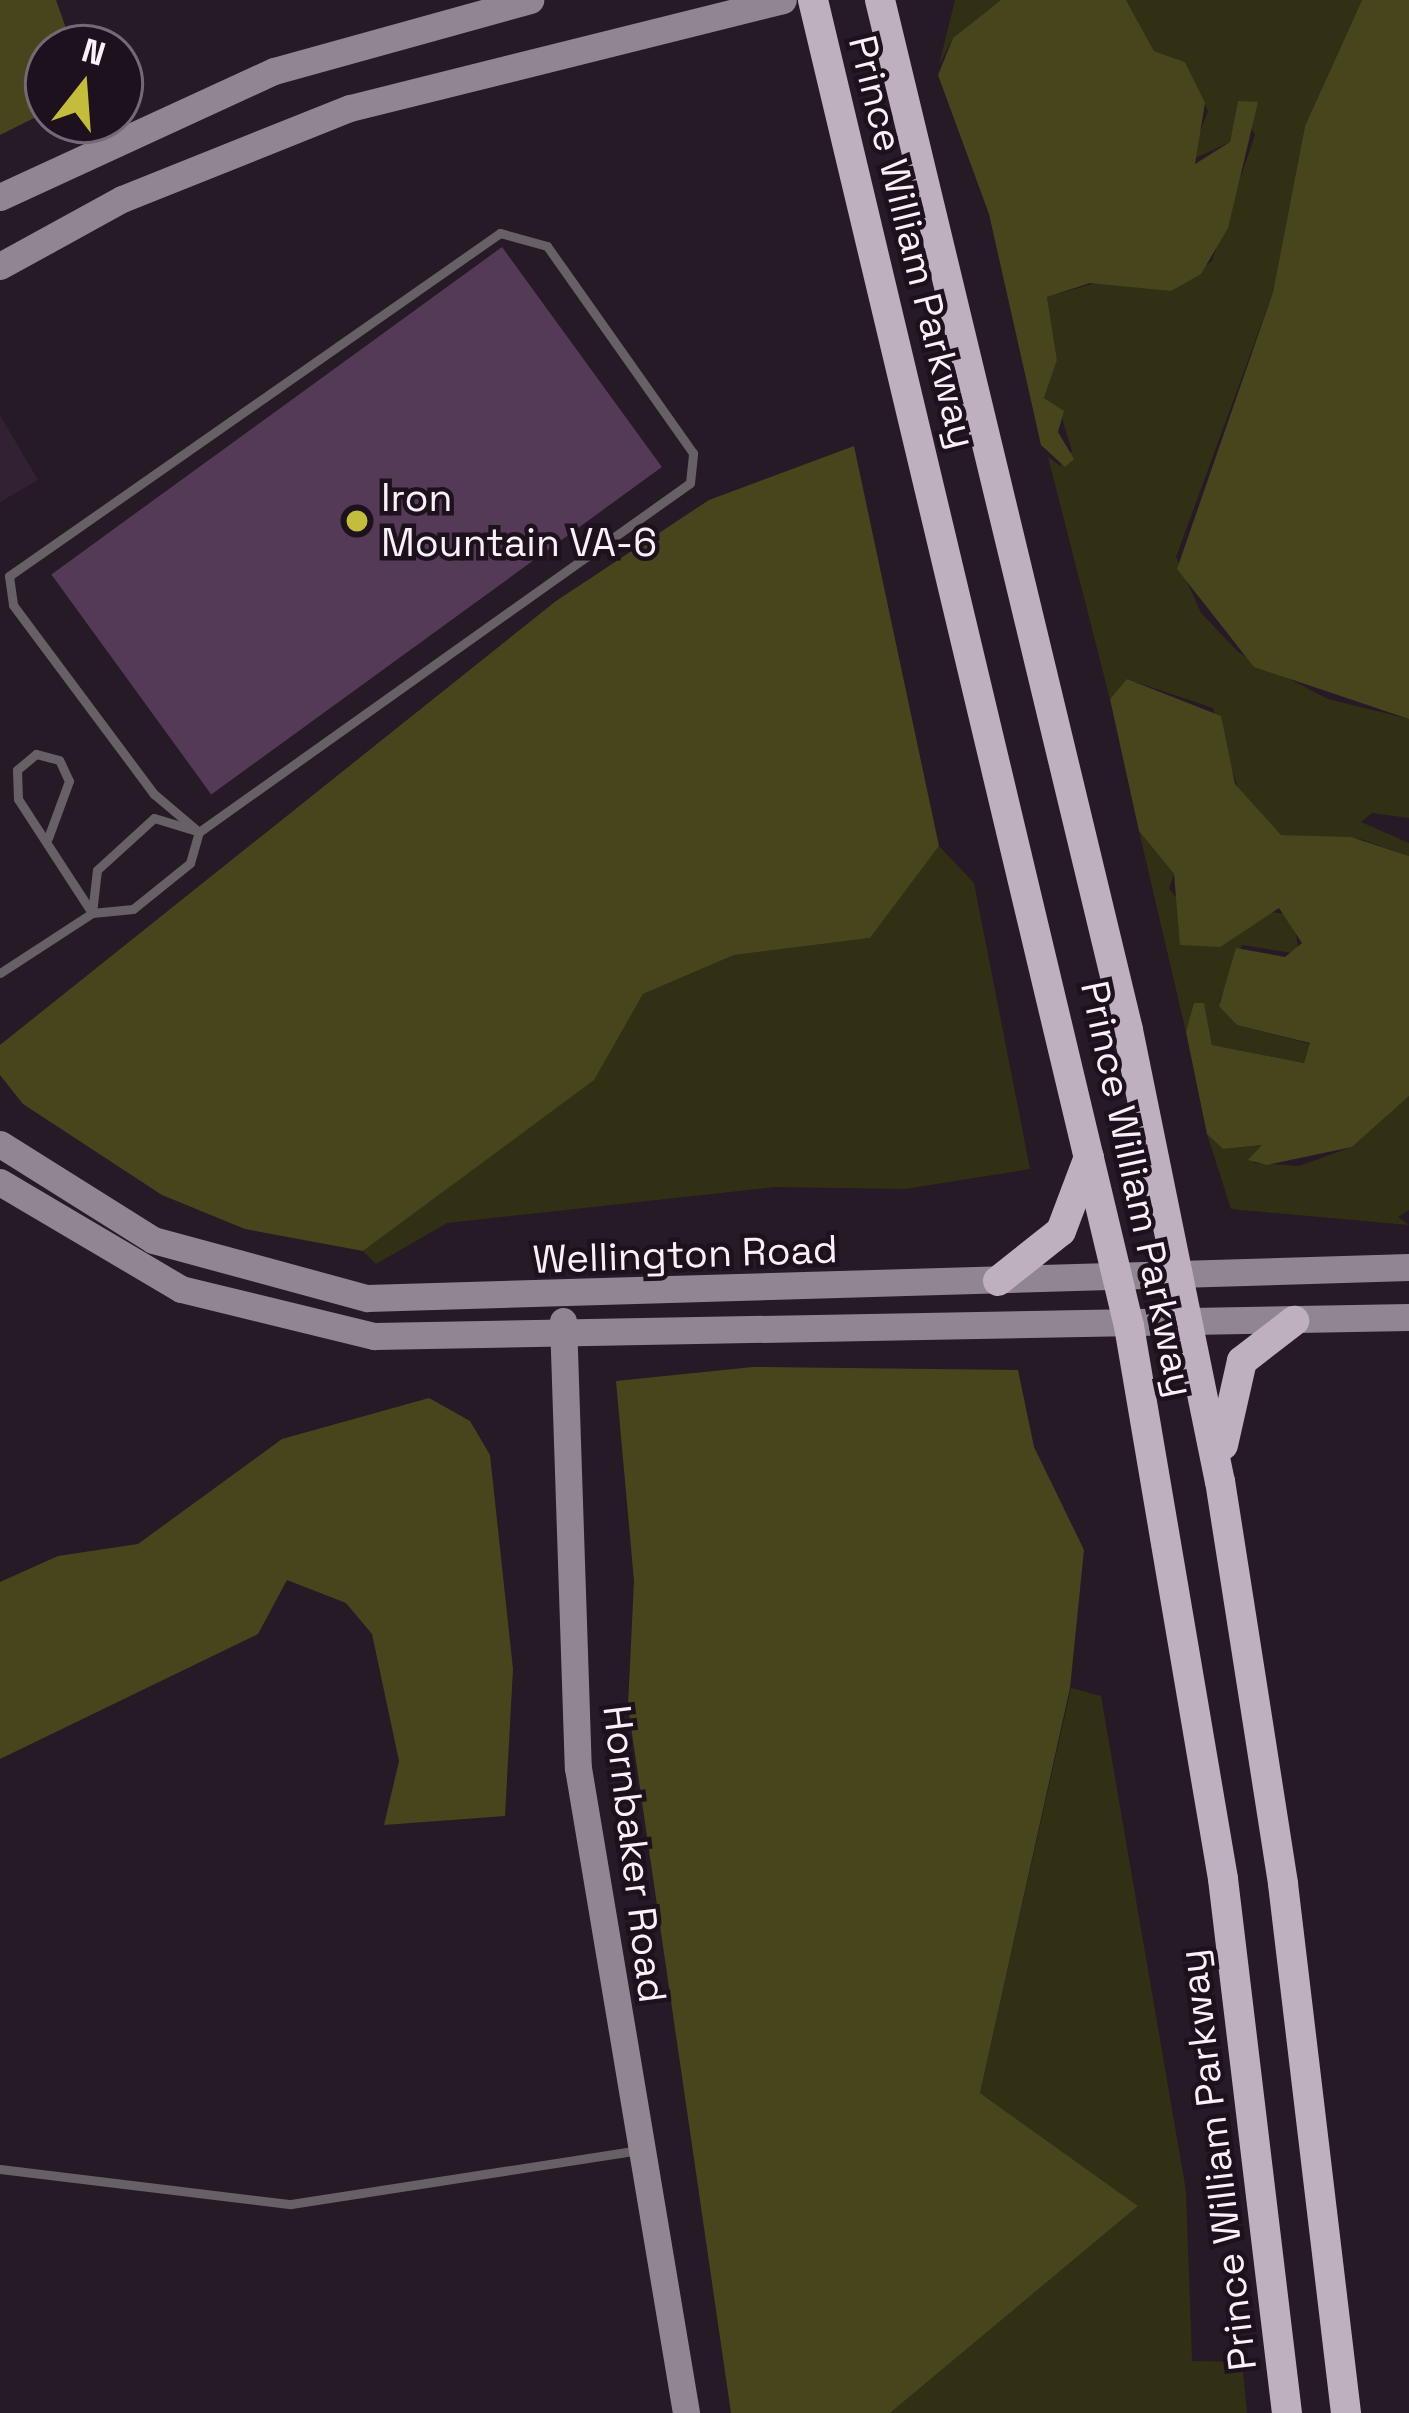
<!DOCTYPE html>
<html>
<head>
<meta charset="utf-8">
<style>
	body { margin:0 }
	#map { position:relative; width:1409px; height:2413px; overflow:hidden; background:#261a27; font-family:"Space Grotesk",sans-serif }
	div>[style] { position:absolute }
	.built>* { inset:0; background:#322133 }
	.green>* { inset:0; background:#313015 }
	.forest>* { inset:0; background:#47451c }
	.building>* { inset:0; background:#553a57; transform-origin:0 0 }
	.service>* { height:9px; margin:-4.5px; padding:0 4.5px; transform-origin:4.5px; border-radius:4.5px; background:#676067 }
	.secondary>* { height:27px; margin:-13.5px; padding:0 13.5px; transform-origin:13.5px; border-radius:13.5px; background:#908691 }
	.trunk>* { height:30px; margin:-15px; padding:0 15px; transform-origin:15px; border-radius:15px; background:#bfb0c0 }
	.dots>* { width:33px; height:33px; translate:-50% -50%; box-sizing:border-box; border:6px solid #1c111d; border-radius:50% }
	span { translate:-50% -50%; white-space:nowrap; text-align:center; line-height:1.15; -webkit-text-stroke:9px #1c111d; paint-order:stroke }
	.street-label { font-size:39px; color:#f9f0f9 }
	.poi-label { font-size:39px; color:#f9f0f9 }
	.left { translate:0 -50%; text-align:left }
	.north { position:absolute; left:24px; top:24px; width:120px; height:120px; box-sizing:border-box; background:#1c111d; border:3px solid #746a75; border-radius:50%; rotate:17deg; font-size:33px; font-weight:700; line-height:48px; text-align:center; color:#f9f0f9 }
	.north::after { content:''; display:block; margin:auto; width:42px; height:54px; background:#c4bc3d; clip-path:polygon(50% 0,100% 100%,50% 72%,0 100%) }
</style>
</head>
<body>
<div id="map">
	<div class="built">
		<i style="clip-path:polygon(0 415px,38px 480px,0 502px)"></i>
	</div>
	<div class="green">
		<i style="clip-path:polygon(955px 0,1059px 0,1001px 0,953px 38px,939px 65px)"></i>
		<i style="clip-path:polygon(1126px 0,1362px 0,1305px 126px,1273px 292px,1176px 557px,1201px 613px,1238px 652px,1328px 699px,1409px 719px,1409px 818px,1372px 813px,1361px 822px,1409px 843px,1409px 856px,1360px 839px,1281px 835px,1240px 795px,1213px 708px,1127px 679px,1110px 699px,1048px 457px,1060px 466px,1072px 451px,1059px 408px,1044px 398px,1057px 360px,1047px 297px,1099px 282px,1171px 291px,1212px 261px,1255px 135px,1238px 102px,1230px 142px,1189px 161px,1208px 111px,1185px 62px,1154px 51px)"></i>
		<i style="clip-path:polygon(1139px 831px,1174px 874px,1169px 889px,1220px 947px,1263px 911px,1293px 915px,1299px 954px,1242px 945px,1219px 1002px,1237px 1025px,1310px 1044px,1304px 1063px,1212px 1045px,1205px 1008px,1186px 1032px)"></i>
		<i style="clip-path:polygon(939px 846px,974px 883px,1030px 1169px,905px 1189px,775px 1187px,447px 1223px,376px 1264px,363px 1251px,593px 1080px,643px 994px,734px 955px,870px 938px)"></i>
		<i style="clip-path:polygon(1409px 1096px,1409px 1210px,1398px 1217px,1409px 1225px,1231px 1209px,1207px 1134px,1223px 1149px,1262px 1145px,1253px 1163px,1299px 1166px,1352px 1147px)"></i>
		<i style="clip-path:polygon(1071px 1688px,1101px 1696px,1186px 2191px,1192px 2361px,1242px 2362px,1247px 2413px,890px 2413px,1138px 2206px,980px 2093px)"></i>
	</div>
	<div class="forest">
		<i style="clip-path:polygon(0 0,56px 0,73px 48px,48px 48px,48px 111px,0 135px)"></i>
		<i style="clip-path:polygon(1001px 0,1126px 0,1154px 51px,1185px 62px,1205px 103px,1195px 164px,1230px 142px,1238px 101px,1258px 102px,1228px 228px,1201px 274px,1171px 291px,1090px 283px,1047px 297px,1057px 360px,1044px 398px,1064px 411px,1058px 432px,1074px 459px,1065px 467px,1041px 445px,989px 214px,938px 75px,953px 38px)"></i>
		<i style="clip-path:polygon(1362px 0,1409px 0,1409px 719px,1254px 667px,1177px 569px,1273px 292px,1305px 126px)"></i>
		<i style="clip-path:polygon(854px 446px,939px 846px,870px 938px,734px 955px,643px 994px,594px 1080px,363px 1251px,245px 1229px,162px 1195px,23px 1104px,0 1075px,0 1045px,556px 601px,709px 500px)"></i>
		<i style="clip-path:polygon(1127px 679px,1221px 716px,1235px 784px,1281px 835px,1351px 837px,1409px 856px,1409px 1096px,1352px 1147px,1267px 1165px,1248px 1160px,1262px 1145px,1223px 1149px,1207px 1134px,1186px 1032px,1194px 1003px,1204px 1003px,1212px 1045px,1304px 1063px,1310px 1043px,1237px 1025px,1219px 1006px,1236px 948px,1285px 957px,1302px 943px,1279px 908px,1220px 947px,1180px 945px,1174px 874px,1139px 831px,1110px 699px)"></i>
		<i style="clip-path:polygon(753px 1367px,1018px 1370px,1034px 1447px,1084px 1550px,1070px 1688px,980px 2093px,1138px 2206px,890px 2413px,731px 2413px,628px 1706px,634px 1581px,616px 1381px)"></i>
		<i style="clip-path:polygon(429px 1398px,470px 1421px,490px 1455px,513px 1669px,505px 1816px,384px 1825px,399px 1761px,372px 1634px,346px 1603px,287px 1580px,258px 1634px,0 1759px,0 1582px,58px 1556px,138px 1544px,282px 1439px)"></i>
	</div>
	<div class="building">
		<i style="left:502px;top:247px;width:272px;height:557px;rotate:54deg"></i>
	</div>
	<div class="service">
		<i style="left:48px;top:838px;width:61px;rotate:-69.8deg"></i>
		<i style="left:69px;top:781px;width:23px;rotate:-115deg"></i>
		<i style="left:59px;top:760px;width:24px;rotate:-165deg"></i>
		<i style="left:36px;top:754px;width:25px;rotate:140deg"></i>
		<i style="left:17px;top:770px;width:29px;rotate:88deg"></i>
		<i style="left:18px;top:799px;width:136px;rotate:57deg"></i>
		<i style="left:92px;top:913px;width:43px;rotate:-83.4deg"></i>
		<i style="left:97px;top:870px;width:77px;rotate:-42.4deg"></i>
		<i style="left:154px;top:818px;width:42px;rotate:16.7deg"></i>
		<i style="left:0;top:973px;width:110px;rotate:-33.1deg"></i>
		<i style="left:92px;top:913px;width:41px;rotate:-5.6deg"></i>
		<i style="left:133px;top:909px;width:73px;rotate:-38.9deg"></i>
		<i style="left:190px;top:863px;width:32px;rotate:-74deg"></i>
		<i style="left:199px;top:832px;width:602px;rotate:-35.4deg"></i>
		<i style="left:690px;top:483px;width:30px;rotate:-84deg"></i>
		<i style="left:693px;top:453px;width:253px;rotate:-125.2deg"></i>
		<i style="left:547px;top:246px;width:49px;rotate:-164.5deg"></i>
		<i style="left:500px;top:233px;width:599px;rotate:145.06deg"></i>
		<i style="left:9px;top:576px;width:29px;rotate:82deg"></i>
		<i style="left:13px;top:605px;width:236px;rotate:53.3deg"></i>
		<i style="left:154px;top:794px;width:59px;rotate:40.2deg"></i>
		<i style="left:0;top:2169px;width:293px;rotate:6.9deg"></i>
		<i style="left:291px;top:2204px;width:348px;rotate:-8.8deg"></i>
	</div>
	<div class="secondary">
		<i style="left:0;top:197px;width:302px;rotate:-24.7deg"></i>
		<i style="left:274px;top:71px;width:266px;rotate:-15.5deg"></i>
		<i style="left:0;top:266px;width:139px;rotate:-28.8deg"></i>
		<i style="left:122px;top:199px;width:245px;rotate:-21.8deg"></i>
		<i style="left:350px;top:108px;width:446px;rotate:-14deg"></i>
		<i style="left:0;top:1144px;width:181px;rotate:32.1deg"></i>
		<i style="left:153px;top:1240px;width:222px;rotate:15.2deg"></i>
		<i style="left:367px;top:1298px;width:1042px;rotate:-1.7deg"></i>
		<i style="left:0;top:1182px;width:210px;rotate:30.6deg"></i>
		<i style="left:181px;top:1289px;width:199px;rotate:13.7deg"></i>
		<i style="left:374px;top:1336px;width:1035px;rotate:-1.05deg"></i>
		<i style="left:563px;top:1321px;width:447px;rotate:88.1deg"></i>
		<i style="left:578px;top:1768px;width:654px;rotate:80.49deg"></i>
	</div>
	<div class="trunk">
		<i style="left:813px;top:0;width:1363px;rotate:76.6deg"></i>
		<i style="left:1129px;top:1326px;width:561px;rotate:80.35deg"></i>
		<i style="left:1223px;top:1879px;width:538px;rotate:83.17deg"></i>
		<i style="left:880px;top:0;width:1059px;rotate:76.46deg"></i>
		<i style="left:1128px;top:1030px;width:460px;rotate:78.5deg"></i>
		<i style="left:1220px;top:1481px;width:408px;rotate:81.1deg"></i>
		<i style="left:1283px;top:1884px;width:533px;rotate:83.21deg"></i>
		<i style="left:998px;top:1281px;width:80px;rotate:-38.4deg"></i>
		<i style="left:1061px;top:1231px;width:79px;rotate:-69.3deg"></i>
		<i style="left:1223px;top:1445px;width:86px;rotate:-77.3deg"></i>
		<i style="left:1242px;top:1361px;width:66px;rotate:-37.6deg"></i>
	</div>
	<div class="dots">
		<i style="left:357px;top:521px;background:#c4bc3d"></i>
	</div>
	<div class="street-label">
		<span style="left:912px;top:242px;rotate:76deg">Prince William Parkway</span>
		<span style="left:1137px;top:1189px;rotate:78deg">Prince William Parkway</span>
		<span style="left:685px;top:1255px;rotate:-2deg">Wellington Road</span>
		<span style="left:634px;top:1854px;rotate:83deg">Hornbaker Road</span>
		<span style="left:1218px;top:2160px;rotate:-97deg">Prince William Parkway</span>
	</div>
	<div class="poi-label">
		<span class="left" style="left:381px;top:521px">Iron<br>Mountain VA-6</span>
	</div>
	<div class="north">N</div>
</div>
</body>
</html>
